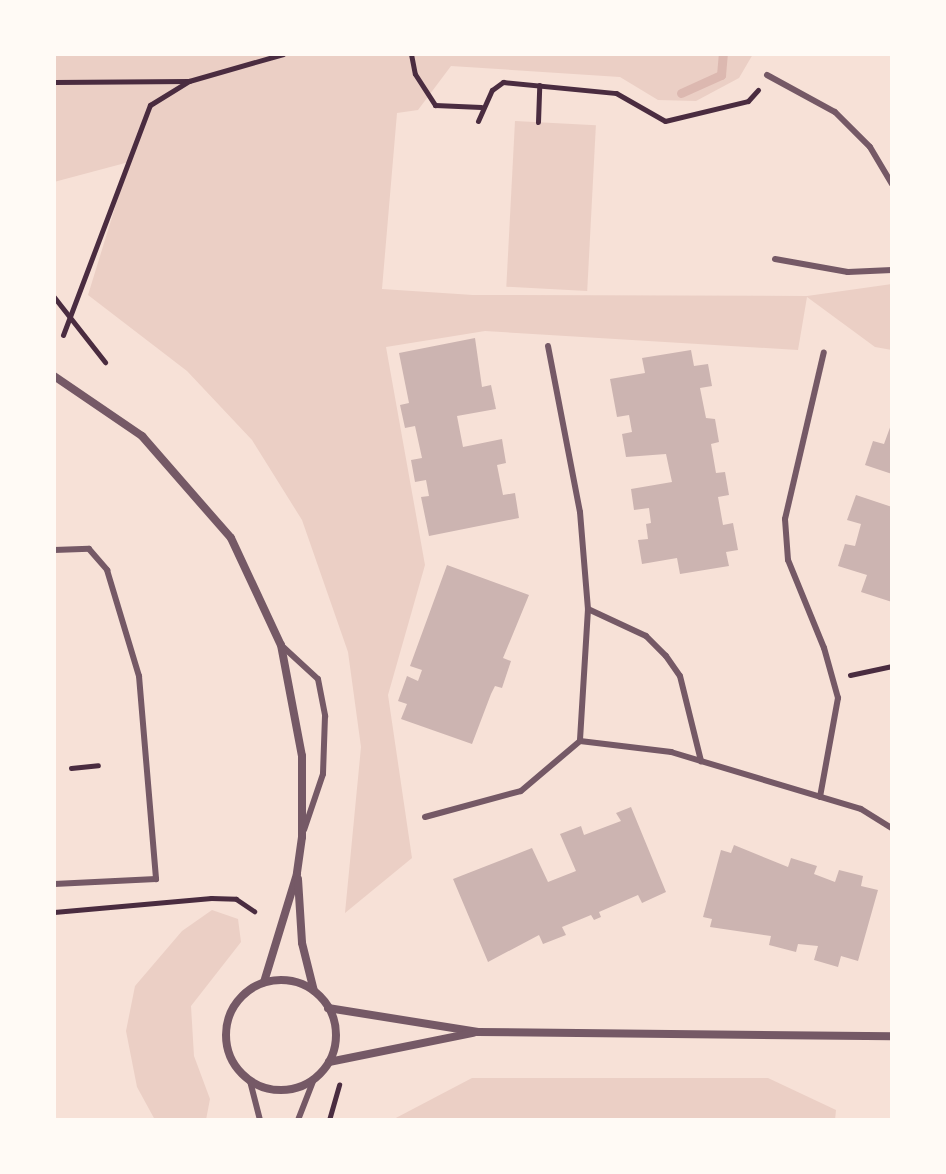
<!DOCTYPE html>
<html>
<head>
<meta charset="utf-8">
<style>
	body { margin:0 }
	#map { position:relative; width:946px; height:1174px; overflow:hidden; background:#f7e1d7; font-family:"DejaVu Sans",sans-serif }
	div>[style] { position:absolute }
	.green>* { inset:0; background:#ebcfc5; transform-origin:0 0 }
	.stream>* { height:9px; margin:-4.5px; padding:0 4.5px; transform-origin:4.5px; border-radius:4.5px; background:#dcb8b0 }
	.building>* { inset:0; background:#ccb4b1 }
	.path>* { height:5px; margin:-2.5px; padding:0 2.5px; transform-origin:2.5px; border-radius:2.5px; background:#4a2c40 }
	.service>* { height:6px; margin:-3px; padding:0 3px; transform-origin:3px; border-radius:3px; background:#755966 }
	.minor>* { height:8px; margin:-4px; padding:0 4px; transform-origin:4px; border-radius:4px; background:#755966 }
	.minor>.ring { margin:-4px; padding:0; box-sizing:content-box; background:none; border:8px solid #755966; border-radius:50% }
	span { translate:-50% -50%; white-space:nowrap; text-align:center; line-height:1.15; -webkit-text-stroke:8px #fffaf5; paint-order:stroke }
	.frame { position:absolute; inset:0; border:56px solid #fffaf5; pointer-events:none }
</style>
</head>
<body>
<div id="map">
	<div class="green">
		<i style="clip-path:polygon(54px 54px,753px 54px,739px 78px,696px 101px,658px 100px,620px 77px,451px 66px,418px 110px,397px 113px,382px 289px,473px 295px,807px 296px,892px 284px,892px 350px,875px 347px,807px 297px,798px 350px,485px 331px,386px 347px,425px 565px,388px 695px,412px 858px,345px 913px,361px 747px,348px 652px,302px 520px,252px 440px,187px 371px,88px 295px,129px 162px,54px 182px)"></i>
		<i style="left:515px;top:121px;width:81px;height:166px;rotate:3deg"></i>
		<i style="clip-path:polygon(212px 910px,238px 919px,241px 942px,191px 1006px,194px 1056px,210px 1099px,206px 1120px,155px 1120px,137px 1087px,126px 1031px,135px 986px,182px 931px)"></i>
		<i style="clip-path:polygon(472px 1078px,768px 1078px,836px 1110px,835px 1120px,392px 1120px)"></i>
	</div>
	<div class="stream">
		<i style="left:681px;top:93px;width:44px;rotate:-24.2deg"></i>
		<i style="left:721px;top:75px;width:21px;rotate:-85deg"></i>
	</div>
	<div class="building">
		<i style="clip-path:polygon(475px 338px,482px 387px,491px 385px,496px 409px,457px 416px,463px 447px,502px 439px,506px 463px,497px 465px,503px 495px,515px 493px,519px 518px,429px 536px,421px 497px,429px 496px,426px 480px,415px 482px,411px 460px,422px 458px,415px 426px,405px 428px,400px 405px,409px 403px,399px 353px)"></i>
		<i style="clip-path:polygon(691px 350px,694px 366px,708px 364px,712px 386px,700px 388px,706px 418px,715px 419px,719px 442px,711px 444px,716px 473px,725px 472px,729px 495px,718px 497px,723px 525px,733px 523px,738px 550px,726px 552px,729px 566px,680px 574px,677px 558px,642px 564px,638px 540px,648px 539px,646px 524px,651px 523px,649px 508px,634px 510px,631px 489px,672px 482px,666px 454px,626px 457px,622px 434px,632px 432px,629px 415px,617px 417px,610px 379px,645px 373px,642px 358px)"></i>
		<i style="clip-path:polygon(892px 422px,892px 474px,865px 465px,873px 441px,884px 444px)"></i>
		<i style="clip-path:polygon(856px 495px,892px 507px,892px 602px,861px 592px,867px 575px,838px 566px,845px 544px,855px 546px,861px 524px,847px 520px)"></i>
		<i style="clip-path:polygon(447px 565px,529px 595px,503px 658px,511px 661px,502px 688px,495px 686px,491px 694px,472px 744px,401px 719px,407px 704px,398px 701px,407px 676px,418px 681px,422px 670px,410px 666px)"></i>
		<i style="clip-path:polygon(631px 807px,666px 892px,642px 903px,638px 895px,599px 912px,601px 917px,594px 920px,591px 915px,562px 927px,566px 935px,543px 944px,539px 935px,488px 962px,453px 879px,532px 848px,548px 882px,576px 871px,560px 834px,581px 826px,584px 835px,621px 821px,616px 813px)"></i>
		<i style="clip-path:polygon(734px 845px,788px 867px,791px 858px,817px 866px,814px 874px,835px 882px,839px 870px,863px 876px,861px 886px,878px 890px,858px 961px,841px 956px,838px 967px,814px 960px,818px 946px,798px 944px,796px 952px,769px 945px,771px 936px,710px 927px,712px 919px,703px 917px,721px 850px,731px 853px)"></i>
	</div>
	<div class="path">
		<i style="left:411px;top:54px;width:20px;rotate:79deg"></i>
		<i style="left:415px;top:74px;width:37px;rotate:57deg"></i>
		<i style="left:435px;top:105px;width:46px;rotate:2.5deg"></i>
		<i style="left:892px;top:60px;width:9px;rotate:90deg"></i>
		<i style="left:54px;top:82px;width:135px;rotate:-0.4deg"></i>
		<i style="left:189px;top:81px;width:98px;rotate:-16deg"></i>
		<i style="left:478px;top:121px;width:34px;rotate:-66deg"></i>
		<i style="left:492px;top:90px;width:14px;rotate:-36deg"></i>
		<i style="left:503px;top:82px;width:114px;rotate:5.6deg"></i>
		<i style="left:616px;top:93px;width:56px;rotate:29.7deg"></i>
		<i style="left:665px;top:121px;width:85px;rotate:-13.5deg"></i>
		<i style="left:748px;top:101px;width:15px;rotate:-48deg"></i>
		<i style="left:538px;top:122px;width:37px;rotate:-88deg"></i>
		<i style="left:54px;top:297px;width:83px;rotate:51.9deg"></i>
		<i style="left:63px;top:335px;width:246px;rotate:-69.3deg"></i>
		<i style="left:150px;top:105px;width:46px;rotate:-31.6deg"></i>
		<i style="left:850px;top:675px;width:43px;rotate:-12.1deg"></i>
		<i style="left:71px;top:768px;width:27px;rotate:-6deg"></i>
		<i style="left:54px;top:912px;width:158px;rotate:-5.1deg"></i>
		<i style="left:211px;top:898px;width:25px;rotate:2deg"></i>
		<i style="left:236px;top:899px;width:22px;rotate:34deg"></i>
		<i style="left:329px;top:1120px;width:37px;rotate:-74deg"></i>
	</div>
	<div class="service">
		<i style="left:767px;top:75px;width:77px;rotate:28.6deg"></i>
		<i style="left:835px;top:112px;width:49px;rotate:45deg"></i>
		<i style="left:870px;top:147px;width:43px;rotate:59.3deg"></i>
		<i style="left:775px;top:259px;width:74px;rotate:10.1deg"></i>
		<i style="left:848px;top:272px;width:44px;rotate:-2.6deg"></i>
		<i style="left:548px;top:346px;width:169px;rotate:79.1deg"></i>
		<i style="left:580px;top:512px;width:97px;rotate:85.3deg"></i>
		<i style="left:588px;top:609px;width:132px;rotate:93.5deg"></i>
		<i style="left:54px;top:550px;width:35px;rotate:-2deg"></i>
		<i style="left:89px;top:549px;width:28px;rotate:49deg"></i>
		<i style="left:107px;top:570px;width:111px;rotate:73.2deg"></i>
		<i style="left:139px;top:676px;width:204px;rotate:85.2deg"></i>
		<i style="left:156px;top:879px;width:102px;rotate:177.2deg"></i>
		<i style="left:588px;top:609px;width:64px;rotate:25deg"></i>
		<i style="left:646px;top:636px;width:28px;rotate:45deg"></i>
		<i style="left:666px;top:656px;width:24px;rotate:55deg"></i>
		<i style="left:680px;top:676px;width:88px;rotate:76.1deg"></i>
		<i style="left:281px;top:645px;width:50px;rotate:42.6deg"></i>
		<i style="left:318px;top:679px;width:38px;rotate:79deg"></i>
		<i style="left:325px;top:716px;width:58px;rotate:92deg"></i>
		<i style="left:323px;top:774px;width:59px;rotate:108.7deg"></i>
		<i style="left:820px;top:797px;width:101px;rotate:-79.7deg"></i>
		<i style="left:838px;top:698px;width:52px;rotate:-105.6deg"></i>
		<i style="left:824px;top:648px;width:95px;rotate:-112.2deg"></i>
		<i style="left:788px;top:560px;width:41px;rotate:-94.2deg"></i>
		<i style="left:785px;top:519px;width:171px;rotate:-76.9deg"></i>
		<i style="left:425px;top:817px;width:99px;rotate:-15.2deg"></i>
		<i style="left:521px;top:791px;width:77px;rotate:-40.3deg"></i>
		<i style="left:580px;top:741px;width:92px;rotate:6.9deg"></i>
		<i style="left:671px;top:752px;width:198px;rotate:16.7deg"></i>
		<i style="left:861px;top:809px;width:36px;rotate:32deg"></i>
		<i style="left:250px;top:1081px;width:40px;rotate:75.6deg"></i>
		<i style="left:298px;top:1120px;width:44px;rotate:-68.7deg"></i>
	</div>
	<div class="minor">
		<i style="left:54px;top:376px;width:107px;rotate:34.3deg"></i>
		<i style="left:142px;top:436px;width:135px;rotate:48.9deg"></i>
		<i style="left:231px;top:538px;width:118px;rotate:65deg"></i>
		<i style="left:281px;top:645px;width:113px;rotate:79.3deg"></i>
		<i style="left:302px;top:756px;width:81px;rotate:90deg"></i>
		<i style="left:302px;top:837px;width:37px;rotate:98deg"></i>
		<i style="left:297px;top:874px;width:113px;rotate:107deg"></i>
		<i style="left:298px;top:879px;width:64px;rotate:86.4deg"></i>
		<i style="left:302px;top:943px;width:49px;rotate:76deg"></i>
		<i class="ring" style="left:226px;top:980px;width:102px;height:102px"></i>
		<i style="left:328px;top:1008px;width:152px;rotate:9.1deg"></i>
		<i style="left:478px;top:1032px;width:414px;rotate:0.6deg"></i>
		<i style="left:329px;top:1062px;width:147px;rotate:-11.4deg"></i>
	</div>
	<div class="frame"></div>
</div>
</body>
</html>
